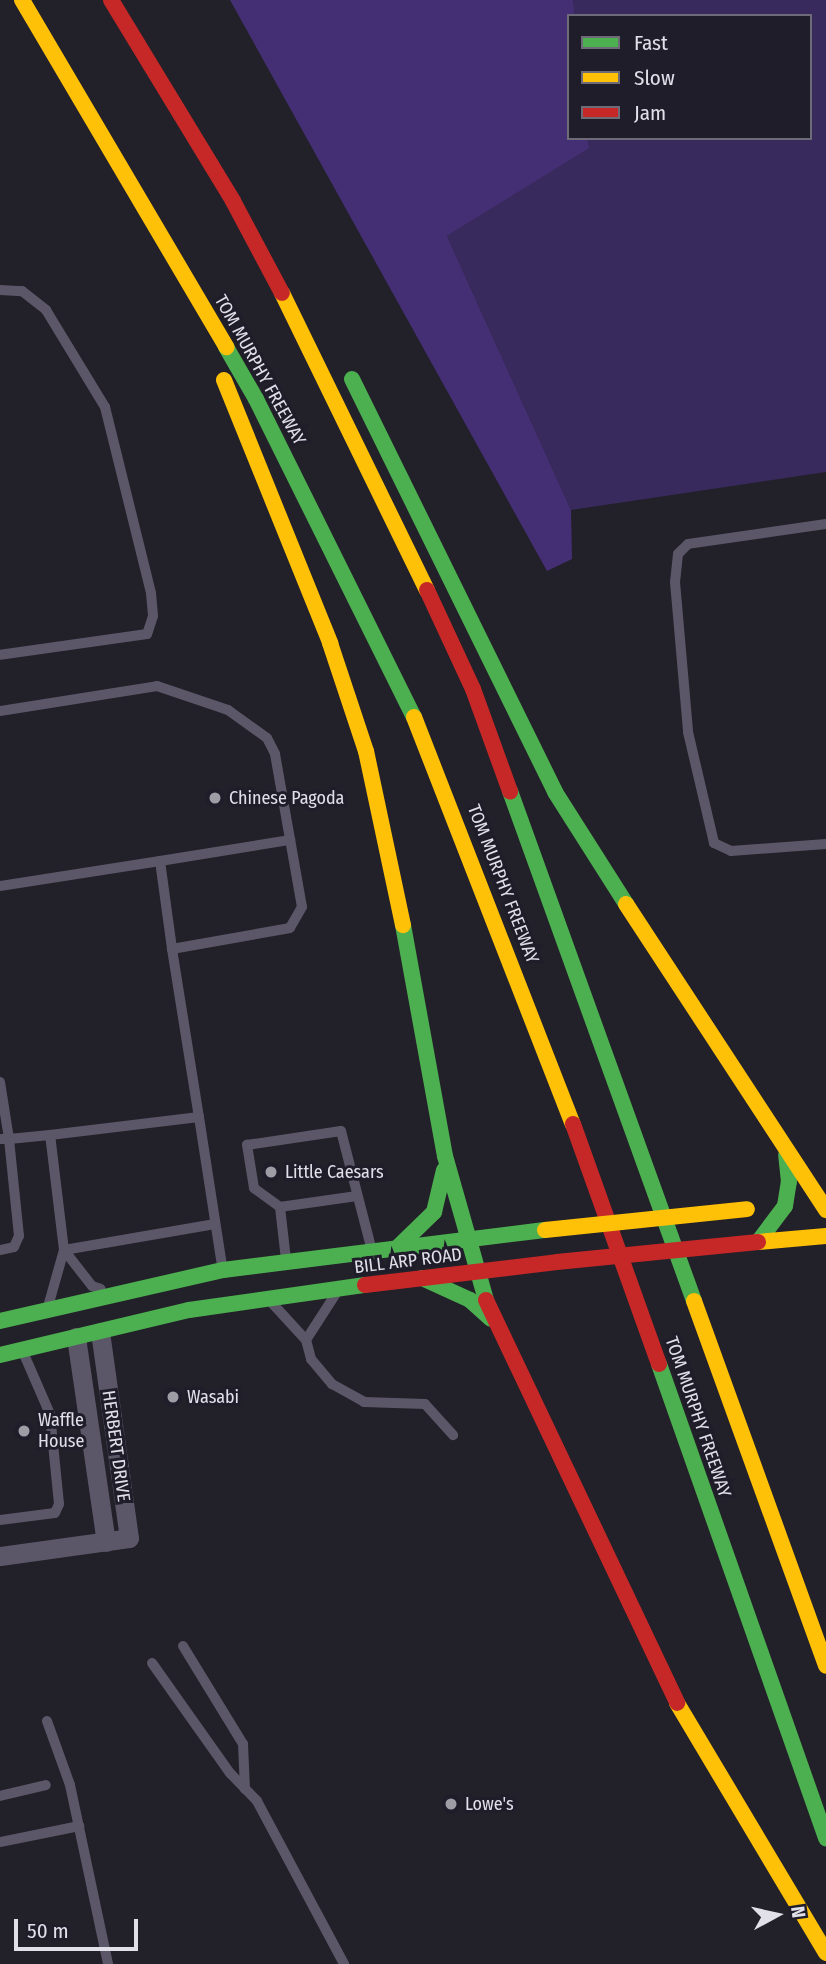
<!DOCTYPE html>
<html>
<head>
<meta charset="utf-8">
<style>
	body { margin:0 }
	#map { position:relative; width:826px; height:1964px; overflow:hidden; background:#222028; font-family:"Fira Sans Condensed",sans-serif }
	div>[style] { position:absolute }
	.green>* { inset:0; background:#392a5e }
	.forest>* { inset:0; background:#452f74 }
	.lane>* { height:10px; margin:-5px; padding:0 5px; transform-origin:5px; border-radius:5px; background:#5c5768 }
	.street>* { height:19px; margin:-9.5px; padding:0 9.5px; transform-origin:9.5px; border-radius:9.5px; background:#5c5768 }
	.fast>* { height:16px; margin:-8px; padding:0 8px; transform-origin:8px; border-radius:8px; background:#4caf50 }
	.slow>* { height:16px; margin:-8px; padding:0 8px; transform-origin:8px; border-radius:8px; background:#ffc107 }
	.jam>* { height:16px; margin:-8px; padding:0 8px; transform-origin:8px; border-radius:8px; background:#c62828 }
	.slow-bridge>* { height:16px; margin:-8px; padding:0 8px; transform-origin:8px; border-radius:8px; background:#ffc107 }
	.jam-bridge>* { height:16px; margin:-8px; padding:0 8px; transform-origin:8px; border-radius:8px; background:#c62828 }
	.dots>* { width:19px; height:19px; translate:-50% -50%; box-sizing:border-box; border:4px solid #201d2b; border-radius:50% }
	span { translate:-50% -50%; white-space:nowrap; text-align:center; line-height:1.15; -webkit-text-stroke:6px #201d2b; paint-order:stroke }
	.street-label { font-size:18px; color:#e1e0e9 }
	.poi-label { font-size:18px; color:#e1e0e9 }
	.left { translate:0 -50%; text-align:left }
	.legend { position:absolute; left:567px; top:14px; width:245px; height:126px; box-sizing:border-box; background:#201d2b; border:2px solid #6d6b77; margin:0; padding:9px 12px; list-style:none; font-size:21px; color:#e1e0e9 }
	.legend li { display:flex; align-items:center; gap:14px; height:35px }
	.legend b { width:35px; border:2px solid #6d6b77 }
	.north { position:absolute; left:742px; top:1880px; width:70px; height:70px; -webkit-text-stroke:5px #201d2b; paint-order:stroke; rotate:82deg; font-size:19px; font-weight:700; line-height:28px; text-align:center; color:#e1e0e9 }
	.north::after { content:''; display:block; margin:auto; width:24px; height:32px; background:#e1e0e9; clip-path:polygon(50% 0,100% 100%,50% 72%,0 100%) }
	.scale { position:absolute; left:14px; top:1919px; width:124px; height:32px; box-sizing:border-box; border:4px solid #e1e0e9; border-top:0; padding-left:9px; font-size:21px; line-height:24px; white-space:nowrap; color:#e1e0e9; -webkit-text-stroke:5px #201d2b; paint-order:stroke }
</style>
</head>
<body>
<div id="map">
	<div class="green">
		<i style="clip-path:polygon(573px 0,826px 0,826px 472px,571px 510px,447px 236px,588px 148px,587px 138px,810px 138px,810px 16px,575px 16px)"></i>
	</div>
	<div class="forest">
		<i style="clip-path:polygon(230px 0,573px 0,575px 16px,569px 16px,569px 138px,587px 138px,589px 148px,447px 236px,571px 510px,572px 559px,547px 571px)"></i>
	</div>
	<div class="lane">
		<i style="left:0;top:290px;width:22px;rotate:3deg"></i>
		<i style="left:22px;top:291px;width:31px;rotate:38deg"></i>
		<i style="left:46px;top:310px;width:114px;rotate:58.7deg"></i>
		<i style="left:105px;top:407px;width:192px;rotate:76.1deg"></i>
		<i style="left:151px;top:593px;width:23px;rotate:85deg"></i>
		<i style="left:153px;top:616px;width:19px;rotate:108deg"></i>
		<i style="left:147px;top:634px;width:148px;rotate:171.9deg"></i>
		<i style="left:826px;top:524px;width:139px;rotate:171.8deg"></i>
		<i style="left:688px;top:544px;width:14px;rotate:135deg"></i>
		<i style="left:678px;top:554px;width:28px;rotate:96deg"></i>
		<i style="left:675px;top:582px;width:151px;rotate:85deg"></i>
		<i style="left:688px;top:732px;width:114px;rotate:76.8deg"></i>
		<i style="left:714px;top:843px;width:19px;rotate:25deg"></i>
		<i style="left:731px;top:851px;width:95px;rotate:-4.2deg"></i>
		<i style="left:0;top:711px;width:159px;rotate:-9deg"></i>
		<i style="left:157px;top:686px;width:75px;rotate:18.7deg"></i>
		<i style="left:228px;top:710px;width:48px;rotate:35.7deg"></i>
		<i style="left:267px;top:738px;width:18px;rotate:63deg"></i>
		<i style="left:275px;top:754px;width:155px;rotate:80deg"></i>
		<i style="left:302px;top:907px;width:24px;rotate:120deg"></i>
		<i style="left:290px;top:928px;width:120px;rotate:169.9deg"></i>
		<i style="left:172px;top:949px;width:170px;rotate:80.9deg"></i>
		<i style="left:160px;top:861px;width:132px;rotate:-9.2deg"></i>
		<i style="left:0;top:886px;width:162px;rotate:-8.9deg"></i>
		<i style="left:160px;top:861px;width:89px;rotate:82.2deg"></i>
		<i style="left:0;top:1082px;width:58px;rotate:81deg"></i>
		<i style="left:9px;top:1139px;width:9px;rotate:180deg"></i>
		<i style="left:357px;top:1196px;width:78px;rotate:171.9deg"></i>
		<i style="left:280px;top:1207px;width:32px;rotate:-144deg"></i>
		<i style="left:254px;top:1188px;width:44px;rotate:-99.2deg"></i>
		<i style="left:247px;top:1145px;width:95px;rotate:-8.5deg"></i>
		<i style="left:341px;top:1131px;width:120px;rotate:75.5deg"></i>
		<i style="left:280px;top:1207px;width:53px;rotate:83.5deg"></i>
		<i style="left:215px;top:1224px;width:153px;rotate:170.2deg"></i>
		<i style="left:64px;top:1250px;width:116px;rotate:-96.9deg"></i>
		<i style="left:50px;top:1135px;width:150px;rotate:-6.9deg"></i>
		<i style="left:199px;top:1117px;width:151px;rotate:81.2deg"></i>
		<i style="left:0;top:1250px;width:14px;rotate:-12deg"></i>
		<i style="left:14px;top:1247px;width:12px;rotate:-66deg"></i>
		<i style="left:19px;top:1236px;width:98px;rotate:-95.9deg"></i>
		<i style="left:9px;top:1139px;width:41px;rotate:-5.6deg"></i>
		<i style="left:49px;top:1303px;width:55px;rotate:-74.2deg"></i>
		<i style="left:64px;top:1250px;width:46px;rotate:52.1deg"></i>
		<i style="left:92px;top:1286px;width:9px;rotate:18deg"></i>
		<i style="left:272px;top:1303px;width:50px;rotate:47.4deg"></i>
		<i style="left:306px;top:1340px;width:54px;rotate:-57.2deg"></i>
		<i style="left:306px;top:1340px;width:20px;rotate:75deg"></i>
		<i style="left:311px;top:1359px;width:33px;rotate:50deg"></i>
		<i style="left:332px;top:1384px;width:37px;rotate:29deg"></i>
		<i style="left:364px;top:1402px;width:61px;rotate:1.9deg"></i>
		<i style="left:425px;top:1404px;width:42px;rotate:47.9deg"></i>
		<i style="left:0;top:1520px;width:55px;rotate:-7.3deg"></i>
		<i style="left:55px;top:1513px;width:10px;rotate:-66deg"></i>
		<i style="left:59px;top:1504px;width:90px;rotate:-95.7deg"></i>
		<i style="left:50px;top:1414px;width:68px;rotate:-113.5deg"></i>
		<i style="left:183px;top:1646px;width:115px;rotate:58.5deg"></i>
		<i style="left:243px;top:1744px;width:45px;rotate:87.5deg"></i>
		<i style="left:152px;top:1663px;width:135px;rotate:54.7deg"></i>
		<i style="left:230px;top:1773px;width:39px;rotate:46deg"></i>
		<i style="left:257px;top:1801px;width:185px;rotate:61.9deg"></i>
		<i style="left:47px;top:1721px;width:68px;rotate:70.2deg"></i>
		<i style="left:70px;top:1785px;width:183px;rotate:78deg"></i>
		<i style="left:0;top:1796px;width:47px;rotate:-13.4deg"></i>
		<i style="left:0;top:1842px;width:81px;rotate:-11.4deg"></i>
	</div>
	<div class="street">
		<i style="left:76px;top:1337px;width:207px;rotate:81.7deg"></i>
		<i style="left:0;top:1556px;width:130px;rotate:-7.9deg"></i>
		<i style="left:129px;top:1538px;width:208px;rotate:-98deg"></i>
	</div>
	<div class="fast">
		<i style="left:226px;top:347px;width:60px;rotate:60deg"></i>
		<i style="left:256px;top:399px;width:355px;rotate:63.6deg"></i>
		<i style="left:352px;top:379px;width:460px;rotate:63.8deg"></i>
		<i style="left:555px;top:792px;width:133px;rotate:57.6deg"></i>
		<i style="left:510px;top:791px;width:542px;rotate:70.16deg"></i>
		<i style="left:403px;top:925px;width:235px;rotate:79.7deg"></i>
		<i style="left:445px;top:1156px;width:150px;rotate:74.1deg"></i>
		<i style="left:758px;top:1242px;width:45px;rotate:-53.1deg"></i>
		<i style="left:785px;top:1206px;width:24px;rotate:-81deg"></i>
		<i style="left:789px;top:1182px;width:27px;rotate:-96deg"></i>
		<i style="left:397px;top:1248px;width:52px;rotate:-44.2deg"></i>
		<i style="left:434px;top:1212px;width:43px;rotate:-76.6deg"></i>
		<i style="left:422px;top:1278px;width:53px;rotate:24.6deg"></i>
		<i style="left:470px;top:1300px;width:28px;rotate:42deg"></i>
		<i style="left:0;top:1321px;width:229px;rotate:-12.9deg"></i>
		<i style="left:223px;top:1270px;width:324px;rotate:-7.1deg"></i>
		<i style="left:0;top:1355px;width:194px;rotate:-13.4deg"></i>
		<i style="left:189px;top:1310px;width:178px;rotate:-8.1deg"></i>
		<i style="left:659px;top:1364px;width:503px;rotate:70.59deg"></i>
	</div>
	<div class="slow">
		<i style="left:22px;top:0;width:403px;rotate:59.5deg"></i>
		<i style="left:282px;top:293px;width:331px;rotate:64deg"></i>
		<i style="left:224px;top:380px;width:284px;rotate:68deg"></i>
		<i style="left:330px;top:643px;width:114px;rotate:71.6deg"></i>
		<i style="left:366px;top:751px;width:178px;rotate:78deg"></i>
		<i style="left:414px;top:717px;width:437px;rotate:68.7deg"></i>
		<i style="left:626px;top:904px;width:366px;rotate:56.8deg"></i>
		<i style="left:758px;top:1242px;width:68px;rotate:-5deg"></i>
		<i style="left:694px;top:1301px;width:388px;rotate:70.1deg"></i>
		<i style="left:677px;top:1703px;width:291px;rotate:59.2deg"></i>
	</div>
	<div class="jam">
		<i style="left:111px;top:0;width:235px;rotate:58.7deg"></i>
		<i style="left:233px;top:201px;width:104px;rotate:62deg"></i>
		<i style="left:427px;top:590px;width:109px;rotate:65.1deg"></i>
		<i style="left:473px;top:689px;width:109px;rotate:70.1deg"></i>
		<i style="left:573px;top:1124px;width:255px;rotate:70.3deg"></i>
		<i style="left:365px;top:1285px;width:193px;rotate:-6.8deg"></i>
		<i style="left:486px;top:1300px;width:446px;rotate:64.6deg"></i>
	</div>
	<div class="slow-bridge">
		<i style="left:545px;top:1230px;width:203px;rotate:-5.9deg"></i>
	</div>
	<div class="jam-bridge">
		<i style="left:557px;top:1262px;width:202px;rotate:-5.7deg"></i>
	</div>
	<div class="dots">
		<i style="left:215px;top:798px;background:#9e9da5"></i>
		<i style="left:271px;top:1172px;background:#9e9da5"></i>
		<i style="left:173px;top:1397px;background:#9e9da5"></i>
		<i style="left:24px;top:1431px;background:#9e9da5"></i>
		<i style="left:451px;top:1804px;background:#9e9da5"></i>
	</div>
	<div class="street-label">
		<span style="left:260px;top:370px;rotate:61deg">TOM MURPHY FREEWAY</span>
		<span style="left:503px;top:884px;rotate:69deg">TOM MURPHY FREEWAY</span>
		<span style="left:408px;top:1261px;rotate:-7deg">BILL ARP ROAD</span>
		<span style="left:698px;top:1417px;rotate:71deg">TOM MURPHY FREEWAY</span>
		<span style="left:116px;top:1446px;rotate:82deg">HERBERT DRIVE</span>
	</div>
	<div class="poi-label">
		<span class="left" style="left:229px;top:798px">Chinese Pagoda</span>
		<span class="left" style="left:285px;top:1172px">Little Caesars</span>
		<span class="left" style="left:187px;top:1397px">Wasabi</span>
		<span class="left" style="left:38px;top:1431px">Waffle<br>House</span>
		<span class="left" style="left:465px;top:1804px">Lowe's</span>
	</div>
	<ul class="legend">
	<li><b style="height:9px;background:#4caf50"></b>Fast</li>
	<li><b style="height:9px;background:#ffc107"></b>Slow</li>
	<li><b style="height:9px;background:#c62828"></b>Jam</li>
	</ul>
	<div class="north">N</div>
	<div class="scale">50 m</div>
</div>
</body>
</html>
